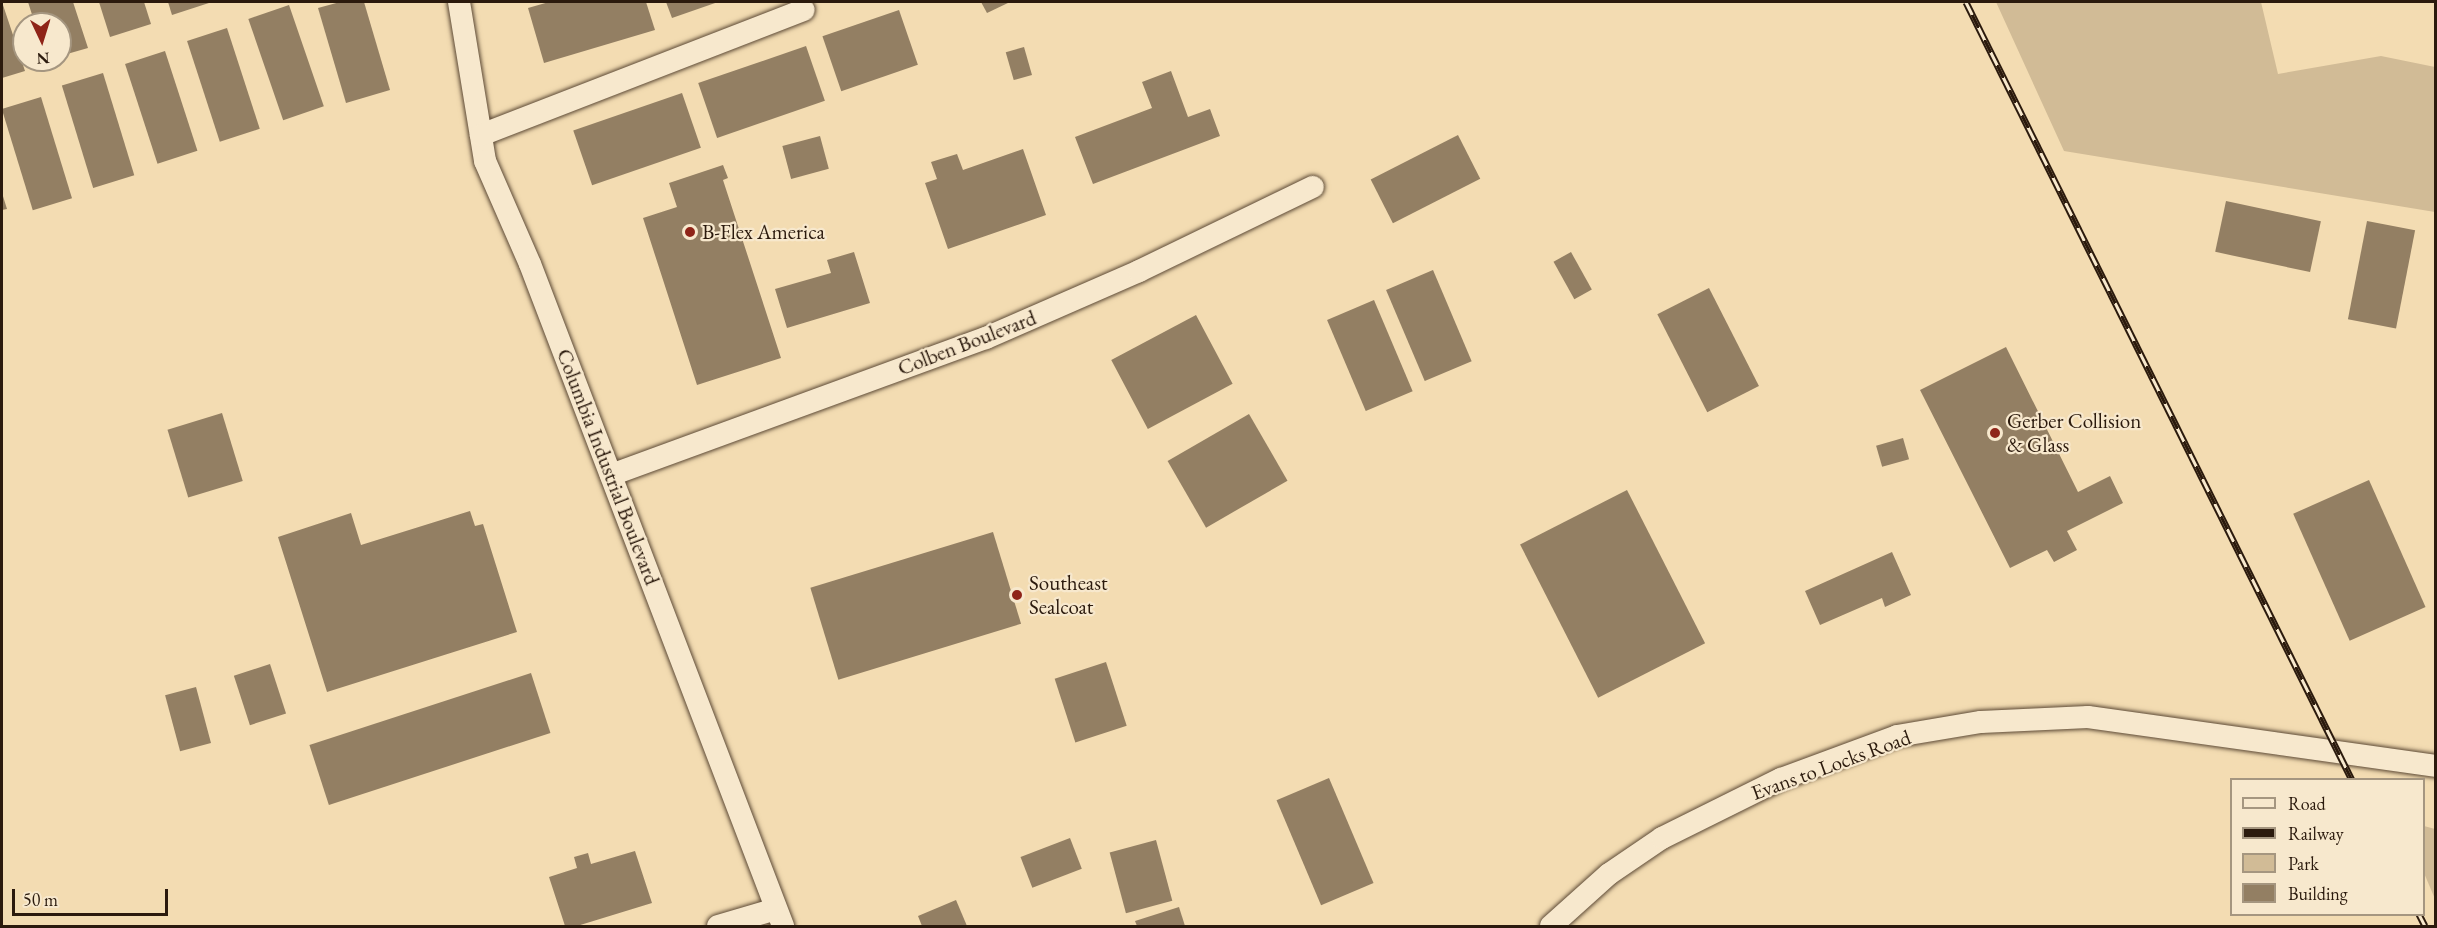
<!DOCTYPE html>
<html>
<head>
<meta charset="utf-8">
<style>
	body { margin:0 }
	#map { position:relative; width:2437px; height:928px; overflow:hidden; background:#f3dcb2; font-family:"EB Garamond",serif }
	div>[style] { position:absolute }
	.green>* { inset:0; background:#d1bb96 }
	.building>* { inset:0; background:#937f63; transform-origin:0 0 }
	.roads { filter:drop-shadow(0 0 2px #5d4a36) drop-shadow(0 0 2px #5d4a36) }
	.minor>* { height:22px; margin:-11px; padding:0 11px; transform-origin:11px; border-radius:11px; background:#f7e8cd }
	.rail>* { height:7px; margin-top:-3.5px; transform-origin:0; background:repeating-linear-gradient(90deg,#f7e8cd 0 14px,#2b1a0d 0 28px); box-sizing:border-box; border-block:2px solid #2b1a0d }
	.dots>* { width:16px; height:16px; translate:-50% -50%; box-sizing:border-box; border:3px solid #f7e8cd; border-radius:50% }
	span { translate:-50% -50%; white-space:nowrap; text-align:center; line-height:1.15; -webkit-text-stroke:4.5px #f7e8cd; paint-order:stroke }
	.poi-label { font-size:21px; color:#2b1a0d }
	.left { translate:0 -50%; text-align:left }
	.street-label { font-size:21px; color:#2b1a0d }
	.frame { position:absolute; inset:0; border:3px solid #2b1a0d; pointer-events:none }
	.legend { position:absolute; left:2230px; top:778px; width:195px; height:138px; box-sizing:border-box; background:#f7e8cd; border:2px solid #a59680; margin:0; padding:8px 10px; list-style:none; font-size:18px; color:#2b1a0d }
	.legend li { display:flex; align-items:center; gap:12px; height:30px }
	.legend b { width:30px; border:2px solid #a59680 }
	.north { position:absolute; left:12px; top:12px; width:60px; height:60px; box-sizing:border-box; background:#f7e8cd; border:2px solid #a59680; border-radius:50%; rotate:176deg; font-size:16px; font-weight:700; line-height:24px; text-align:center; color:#2b1a0d }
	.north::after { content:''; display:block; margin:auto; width:21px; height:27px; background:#8f2418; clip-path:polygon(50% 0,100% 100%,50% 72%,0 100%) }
	.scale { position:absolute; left:12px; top:889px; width:156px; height:27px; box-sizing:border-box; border:3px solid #2b1a0d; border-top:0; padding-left:8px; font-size:18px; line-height:21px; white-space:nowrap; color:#2b1a0d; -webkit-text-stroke:4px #f7e8cd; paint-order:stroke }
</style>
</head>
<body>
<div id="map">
	<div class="green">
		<i style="clip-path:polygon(1996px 2px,2261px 2px,2278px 74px,2381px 56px,2435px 67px,2435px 212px,2064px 151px)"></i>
		<i style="clip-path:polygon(2424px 826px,2435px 829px,2435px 899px,2424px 873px)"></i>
	</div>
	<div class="building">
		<i style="clip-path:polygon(2px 2px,25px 71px,2px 78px)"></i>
		<i style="clip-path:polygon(28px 2px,73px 2px,88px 48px,60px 56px,60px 24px,35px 24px)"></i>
		<i style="clip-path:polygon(99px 2px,144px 2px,151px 24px,110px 37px)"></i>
		<i style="clip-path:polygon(168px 2px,212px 2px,172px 15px)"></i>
		<i style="clip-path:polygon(340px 2px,364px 2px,390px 90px,346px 103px,318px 8px)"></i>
		<i style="clip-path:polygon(549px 2px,646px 2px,655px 30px,544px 63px,528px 8px)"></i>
		<i style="clip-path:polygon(666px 2px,718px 2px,672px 18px)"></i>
		<i style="clip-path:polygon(981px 2px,1010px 2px,987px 13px)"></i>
		<i style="left:289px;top:5px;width:107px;height:43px;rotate:71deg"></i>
		<i style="left:899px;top:10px;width:58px;height:81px;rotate:71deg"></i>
		<i style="left:227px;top:28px;width:106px;height:42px;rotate:72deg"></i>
		<i style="left:806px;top:46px;width:58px;height:114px;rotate:71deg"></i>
		<i style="left:1024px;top:47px;width:29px;height:19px;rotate:74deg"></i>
		<i style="left:165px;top:51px;width:105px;height:42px;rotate:72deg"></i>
		<i style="clip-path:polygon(1171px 71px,1188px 117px,1210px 109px,1220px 136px,1093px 184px,1075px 137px,1152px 108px,1142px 82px)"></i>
		<i style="left:103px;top:73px;width:107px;height:43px;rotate:73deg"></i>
		<i style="left:682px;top:93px;width:58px;height:115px;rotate:71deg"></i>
		<i style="left:41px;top:97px;width:106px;height:41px;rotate:73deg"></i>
		<i style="left:1458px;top:135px;width:49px;height:98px;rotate:63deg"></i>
		<i style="left:820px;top:136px;width:34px;height:39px;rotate:75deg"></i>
		<i style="clip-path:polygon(1023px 149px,1046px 215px,948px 249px,925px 183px,937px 179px,931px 162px,957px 154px,963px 170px)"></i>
		<i style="clip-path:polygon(723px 165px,728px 178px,723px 180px,781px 358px,697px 385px,643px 218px,677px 207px,669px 183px)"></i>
		<i style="clip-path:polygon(2px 193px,7px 209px,2px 210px)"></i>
		<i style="left:2226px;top:201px;width:97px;height:52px;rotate:12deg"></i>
		<i style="left:2367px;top:221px;width:49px;height:100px;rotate:11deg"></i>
		<i style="clip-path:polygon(854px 252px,870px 303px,787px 328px,775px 289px,831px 273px,827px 260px)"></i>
		<i style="left:1571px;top:252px;width:43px;height:20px;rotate:61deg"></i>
		<i style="left:1433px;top:270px;width:99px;height:51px;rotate:67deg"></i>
		<i style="left:1709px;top:288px;width:110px;height:58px;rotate:63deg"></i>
		<i style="left:1374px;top:300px;width:99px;height:51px;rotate:67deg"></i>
		<i style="left:1196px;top:315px;width:78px;height:96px;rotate:62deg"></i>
		<i style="clip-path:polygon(2006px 347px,2078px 492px,2110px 476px,2123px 503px,2067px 531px,2077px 550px,2054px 562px,2047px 550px,2010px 568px,1920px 390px)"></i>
		<i style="left:222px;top:413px;width:71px;height:57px;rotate:73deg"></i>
		<i style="left:1249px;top:414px;width:77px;height:94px;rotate:60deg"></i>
		<i style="left:1903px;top:438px;width:22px;height:28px;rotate:74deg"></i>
		<i style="left:2369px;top:480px;width:139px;height:83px;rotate:66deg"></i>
		<i style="left:1627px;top:490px;width:172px;height:120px;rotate:63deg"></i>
		<i style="clip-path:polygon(470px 511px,475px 526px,483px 524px,517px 632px,327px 692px,278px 537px,351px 513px,361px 545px)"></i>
		<i style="left:993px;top:532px;width:96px;height:191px;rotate:73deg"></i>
		<i style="clip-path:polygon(1892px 552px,1911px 595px,1885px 607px,1882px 598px,1820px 625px,1805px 591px)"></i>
		<i style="left:1106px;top:662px;width:67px;height:54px;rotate:72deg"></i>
		<i style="left:270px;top:664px;width:52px;height:38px;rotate:72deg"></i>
		<i style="left:531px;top:673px;width:63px;height:233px;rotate:72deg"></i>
		<i style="left:196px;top:687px;width:58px;height:32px;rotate:75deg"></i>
		<i style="left:1329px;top:778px;width:114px;height:57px;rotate:67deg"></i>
		<i style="left:1070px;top:838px;width:33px;height:53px;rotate:69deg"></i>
		<i style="left:1156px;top:840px;width:63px;height:48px;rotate:75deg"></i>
		<i style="clip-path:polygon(635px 851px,652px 903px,577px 926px,565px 926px,549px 877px,577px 868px,574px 857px,588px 853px,591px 864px)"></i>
		<i style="clip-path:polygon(956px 900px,967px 926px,922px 926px,918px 916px)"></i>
		<i style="clip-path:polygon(1179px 907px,1185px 926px,1137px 926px,1135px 921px)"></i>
	</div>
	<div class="roads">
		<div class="minor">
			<i style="left:459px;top:2px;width:161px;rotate:80.7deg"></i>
			<i style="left:485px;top:161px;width:112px;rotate:66.4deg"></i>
			<i style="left:530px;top:264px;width:709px;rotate:69.08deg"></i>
			<i style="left:481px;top:135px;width:346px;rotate:-21.2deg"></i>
			<i style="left:611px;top:475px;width:399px;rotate:-20.1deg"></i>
			<i style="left:986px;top:338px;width:167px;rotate:-23.6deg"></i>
			<i style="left:1139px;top:271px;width:193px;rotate:-25.8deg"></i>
			<i style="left:718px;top:926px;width:60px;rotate:-16.3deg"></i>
			<i style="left:1551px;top:926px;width:78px;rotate:-41.9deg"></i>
			<i style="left:1609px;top:874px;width:64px;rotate:-34.2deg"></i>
			<i style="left:1662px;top:838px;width:133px;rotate:-26.4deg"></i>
			<i style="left:1781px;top:779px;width:124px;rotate:-20.3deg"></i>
			<i style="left:1897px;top:736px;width:85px;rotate:-9.5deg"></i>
			<i style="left:1981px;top:722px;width:107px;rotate:-2.7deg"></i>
			<i style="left:2088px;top:717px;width:351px;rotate:8deg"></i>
		</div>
	</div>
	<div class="rail">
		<i style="left:1966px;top:2px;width:868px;rotate:63.61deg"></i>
		<i style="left:2419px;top:914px;width:13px;rotate:63deg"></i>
	</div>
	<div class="dots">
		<i style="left:690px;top:232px;background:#8f2418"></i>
		<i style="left:1995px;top:433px;background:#8f2418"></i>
		<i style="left:1017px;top:595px;background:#8f2418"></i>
	</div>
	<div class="poi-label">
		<span class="left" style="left:702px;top:232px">B-Flex America</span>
		<span class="left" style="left:2007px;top:433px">Gerber Collision<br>&amp; Glass</span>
		<span class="left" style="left:1029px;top:595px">Southeast<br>Sealcoat</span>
	</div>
	<div class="street-label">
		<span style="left:967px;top:343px;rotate:-21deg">Colben Boulevard</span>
		<span style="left:608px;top:467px;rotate:69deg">Columbia Industrial Boulevard</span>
		<span style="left:1831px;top:765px;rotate:-20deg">Evans to Locks Road</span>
	</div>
	<div class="frame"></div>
	<ul class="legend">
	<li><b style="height:8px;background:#f7e8cd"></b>Road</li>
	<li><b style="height:8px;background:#2b1a0d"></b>Railway</li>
	<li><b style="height:16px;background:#d1bb96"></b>Park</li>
	<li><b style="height:16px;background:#937f63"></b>Building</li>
	</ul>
	<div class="north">N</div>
	<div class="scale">50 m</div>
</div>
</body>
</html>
